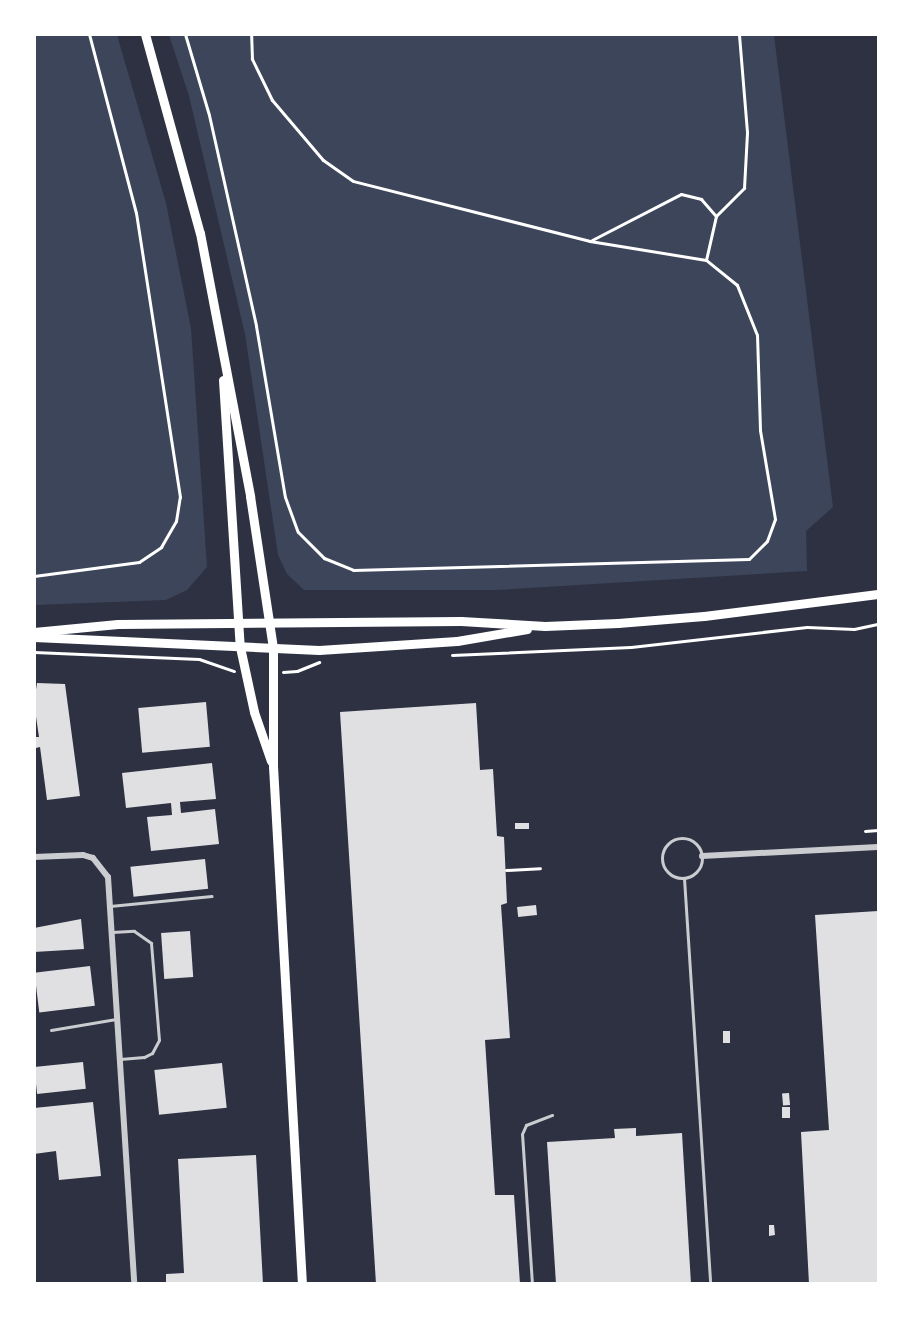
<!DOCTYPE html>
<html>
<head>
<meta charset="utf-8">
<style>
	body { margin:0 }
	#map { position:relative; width:913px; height:1318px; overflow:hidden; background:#2d3142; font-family:"Varela Round",sans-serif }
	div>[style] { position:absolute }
	.green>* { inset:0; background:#3c4559 }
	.building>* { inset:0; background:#e0e0e3; transform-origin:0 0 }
	.path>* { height:3px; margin:-1.5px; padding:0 1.5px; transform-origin:1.5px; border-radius:1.5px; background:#fff }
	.service>* { height:3px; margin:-1.5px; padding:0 1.5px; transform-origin:1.5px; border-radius:1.5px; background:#caccd0 }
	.service>.ring { margin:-1.5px; padding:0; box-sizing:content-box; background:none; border:3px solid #caccd0; border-radius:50% }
	.minor>* { height:6px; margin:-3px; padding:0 3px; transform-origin:3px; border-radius:3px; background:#caccd0 }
	.secondary>* { height:9px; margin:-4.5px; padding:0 4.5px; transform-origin:4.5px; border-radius:4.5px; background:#fff }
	span { translate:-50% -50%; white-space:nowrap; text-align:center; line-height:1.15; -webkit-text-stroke:6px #fff; paint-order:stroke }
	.frame { position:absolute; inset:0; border:36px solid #fff; pointer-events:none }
</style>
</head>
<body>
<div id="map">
	<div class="green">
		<i style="clip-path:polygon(34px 35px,117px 35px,166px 203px,191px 328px,207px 567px,187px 590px,166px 600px,35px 605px)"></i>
		<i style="clip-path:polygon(169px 35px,774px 35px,833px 507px,806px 531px,807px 571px,496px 590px,304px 590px,287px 574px,278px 555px,245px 334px,189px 96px)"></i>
	</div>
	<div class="building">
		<i style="clip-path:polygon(37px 683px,65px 684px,80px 796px,47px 800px,40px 747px,36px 748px,35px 737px,39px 737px,34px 703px)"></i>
		<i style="left:206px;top:702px;width:45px;height:68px;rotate:85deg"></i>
		<i style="clip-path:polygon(476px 703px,480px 770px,493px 769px,497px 836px,504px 837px,507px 903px,501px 905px,510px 1038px,485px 1040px,495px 1195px,514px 1195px,520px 1284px,376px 1284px,340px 712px)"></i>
		<i style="clip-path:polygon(212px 763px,216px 799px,180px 802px,181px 813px,215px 809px,219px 844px,151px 851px,147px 817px,172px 815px,171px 803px,126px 808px,122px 773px)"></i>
		<i style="left:529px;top:823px;width:6px;height:14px;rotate:90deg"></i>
		<i style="left:205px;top:859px;width:30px;height:75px;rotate:84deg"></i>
		<i style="left:536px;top:905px;width:10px;height:19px;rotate:84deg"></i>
		<i style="clip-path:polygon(878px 911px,878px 1284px,809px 1284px,801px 1132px,829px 1130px,815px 915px)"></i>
		<i style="clip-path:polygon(81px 919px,84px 949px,34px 952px,34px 928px)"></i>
		<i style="left:190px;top:931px;width:46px;height:29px;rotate:86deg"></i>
		<i style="left:90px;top:966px;width:40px;height:56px;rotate:83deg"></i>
		<i style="left:730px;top:1031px;width:12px;height:7px;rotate:90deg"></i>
		<i style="left:83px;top:1062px;width:27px;height:49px;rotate:84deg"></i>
		<i style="left:222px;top:1063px;width:45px;height:68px;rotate:84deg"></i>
		<i style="left:789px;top:1093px;width:12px;height:7px;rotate:85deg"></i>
		<i style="clip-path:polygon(93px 1102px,101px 1176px,59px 1180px,56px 1151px,34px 1154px,34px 1108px)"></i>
		<i style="left:782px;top:1107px;width:8px;height:11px"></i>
		<i style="clip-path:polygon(636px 1128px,636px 1136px,682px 1133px,691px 1284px,556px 1284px,547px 1142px,615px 1138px,614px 1129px)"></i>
		<i style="clip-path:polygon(256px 1155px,263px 1284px,166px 1284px,166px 1274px,184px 1273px,178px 1159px)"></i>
		<i style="clip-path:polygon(769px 1225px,774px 1225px,775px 1235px,769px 1236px)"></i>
	</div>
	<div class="path">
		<i style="left:185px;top:34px;width:84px;rotate:73.5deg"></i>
		<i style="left:209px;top:115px;width:216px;rotate:77.4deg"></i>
		<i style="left:256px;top:326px;width:173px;rotate:80.4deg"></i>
		<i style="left:285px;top:497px;width:37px;rotate:70deg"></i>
		<i style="left:298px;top:532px;width:37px;rotate:45deg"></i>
		<i style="left:324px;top:558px;width:31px;rotate:22deg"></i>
		<i style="left:353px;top:570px;width:396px;rotate:-1.6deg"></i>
		<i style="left:749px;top:559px;width:25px;rotate:-45deg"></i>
		<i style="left:767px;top:541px;width:23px;rotate:-70deg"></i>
		<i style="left:775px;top:519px;width:90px;rotate:-99.6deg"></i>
		<i style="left:760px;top:430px;width:95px;rotate:-91.8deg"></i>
		<i style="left:757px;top:335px;width:54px;rotate:-111.8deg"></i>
		<i style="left:737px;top:285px;width:40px;rotate:-141deg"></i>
		<i style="left:706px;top:260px;width:118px;rotate:-170.7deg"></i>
		<i style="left:590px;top:241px;width:244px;rotate:-165.8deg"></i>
		<i style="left:353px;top:181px;width:37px;rotate:-145deg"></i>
		<i style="left:323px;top:160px;width:79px;rotate:-130.4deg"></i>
		<i style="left:272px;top:100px;width:46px;rotate:-116deg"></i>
		<i style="left:252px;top:59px;width:25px;rotate:-92deg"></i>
		<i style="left:592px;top:240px;width:100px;rotate:-27.3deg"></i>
		<i style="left:681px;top:194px;width:21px;rotate:14deg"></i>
		<i style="left:701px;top:199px;width:23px;rotate:49deg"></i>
		<i style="left:716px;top:216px;width:40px;rotate:-45deg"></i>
		<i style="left:744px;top:188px;width:56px;rotate:-86.9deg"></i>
		<i style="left:747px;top:132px;width:98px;rotate:-94.7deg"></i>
		<i style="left:706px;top:260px;width:45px;rotate:-77.2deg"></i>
		<i style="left:34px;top:576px;width:106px;rotate:-7.6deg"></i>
		<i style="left:139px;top:562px;width:27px;rotate:-34deg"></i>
		<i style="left:161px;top:547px;width:30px;rotate:-60deg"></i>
		<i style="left:176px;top:521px;width:24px;rotate:-81deg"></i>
		<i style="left:180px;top:497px;width:287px;rotate:-98.8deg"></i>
		<i style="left:136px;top:213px;width:185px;rotate:-104.7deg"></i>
		<i style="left:34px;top:652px;width:165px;rotate:2.4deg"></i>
		<i style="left:199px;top:659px;width:37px;rotate:19deg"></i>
		<i style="left:452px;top:655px;width:179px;rotate:-2.6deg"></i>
		<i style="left:631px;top:647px;width:177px;rotate:-6.5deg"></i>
		<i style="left:807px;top:627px;width:47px;rotate:2.4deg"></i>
		<i style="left:854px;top:629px;width:25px;rotate:-12deg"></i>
		<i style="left:283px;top:672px;width:14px;rotate:-4deg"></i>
		<i style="left:297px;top:671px;width:24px;rotate:-22deg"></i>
		<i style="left:865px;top:831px;width:13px;rotate:-4deg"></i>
		<i style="left:506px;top:870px;width:34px;rotate:-3deg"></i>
	</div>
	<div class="service">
		<i class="ring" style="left:662px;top:838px;width:37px;height:37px"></i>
		<i style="left:684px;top:878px;width:407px;rotate:86.3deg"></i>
		<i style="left:110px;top:906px;width:102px;rotate:-5.6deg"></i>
		<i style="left:112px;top:932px;width:22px;rotate:-3deg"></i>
		<i style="left:134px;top:931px;width:21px;rotate:35deg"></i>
		<i style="left:151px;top:943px;width:97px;rotate:85.3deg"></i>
		<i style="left:159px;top:1040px;width:15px;rotate:118deg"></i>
		<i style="left:152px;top:1053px;width:9px;rotate:153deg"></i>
		<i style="left:144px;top:1057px;width:24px;rotate:175deg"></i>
		<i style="left:51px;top:1030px;width:66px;rotate:-9.6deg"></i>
		<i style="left:532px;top:1284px;width:150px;rotate:-93.8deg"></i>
		<i style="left:522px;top:1134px;width:10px;rotate:-66deg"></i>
		<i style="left:526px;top:1125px;width:28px;rotate:-21deg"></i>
	</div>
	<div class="minor">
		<i style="left:702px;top:856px;width:176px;rotate:-2.9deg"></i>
		<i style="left:34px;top:857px;width:49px;rotate:-2.3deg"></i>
		<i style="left:83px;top:855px;width:10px;rotate:17deg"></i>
		<i style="left:93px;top:858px;width:24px;rotate:52deg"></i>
		<i style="left:108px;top:877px;width:408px;rotate:86.3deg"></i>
	</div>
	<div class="secondary">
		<i style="left:145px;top:34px;width:206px;rotate:74.6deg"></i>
		<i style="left:200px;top:233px;width:268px;rotate:79.2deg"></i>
		<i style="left:250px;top:496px;width:154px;rotate:81.4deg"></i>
		<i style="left:273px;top:648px;width:118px;rotate:90deg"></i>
		<i style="left:273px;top:766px;width:519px;rotate:86.8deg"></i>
		<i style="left:223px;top:380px;width:268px;rotate:86.4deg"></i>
		<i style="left:240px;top:647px;width:66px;rotate:77.8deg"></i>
		<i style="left:254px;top:712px;width:52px;rotate:70.9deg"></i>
		<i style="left:34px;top:632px;width:84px;rotate:-5.4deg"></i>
		<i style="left:118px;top:624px;width:343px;rotate:-0.5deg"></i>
		<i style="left:461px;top:621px;width:84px;rotate:3.4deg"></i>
		<i style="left:545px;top:626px;width:73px;rotate:-2.4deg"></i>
		<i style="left:618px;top:623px;width:86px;rotate:-4.7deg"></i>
		<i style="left:704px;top:616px;width:175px;rotate:-7.2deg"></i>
		<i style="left:34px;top:637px;width:285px;rotate:2.6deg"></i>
		<i style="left:319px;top:650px;width:138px;rotate:-3.7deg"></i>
		<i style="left:457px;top:641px;width:71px;rotate:-9.7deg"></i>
	</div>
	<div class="frame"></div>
</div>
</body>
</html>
